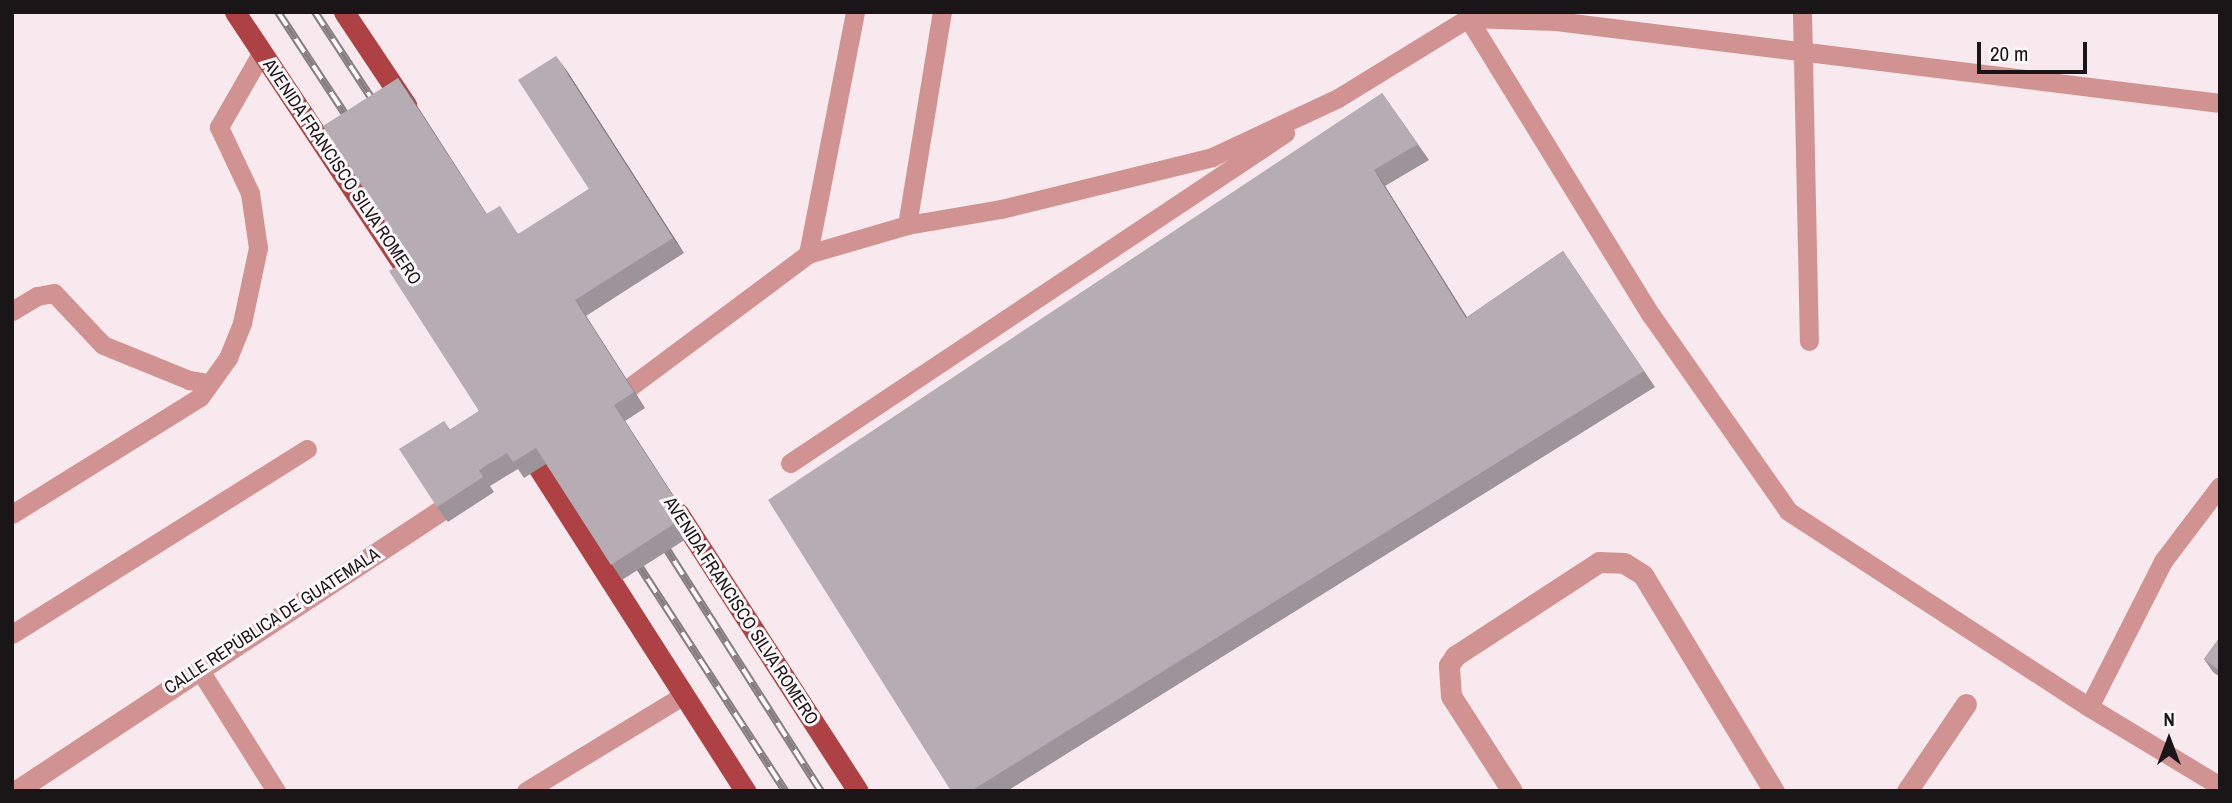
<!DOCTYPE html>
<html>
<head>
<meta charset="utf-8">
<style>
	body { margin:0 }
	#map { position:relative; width:2232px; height:803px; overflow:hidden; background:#f7e9ed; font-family:"Archivo Narrow",sans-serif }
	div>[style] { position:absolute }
	.service>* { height:19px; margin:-9.5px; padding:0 9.5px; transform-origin:9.5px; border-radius:9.5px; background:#d19391 }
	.minor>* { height:21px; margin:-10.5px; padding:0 10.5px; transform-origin:10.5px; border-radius:10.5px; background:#d19391 }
	.primary>* { height:21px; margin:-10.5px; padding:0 10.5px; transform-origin:10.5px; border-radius:10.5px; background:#ad4144 }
	.rail>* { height:8px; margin-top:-4px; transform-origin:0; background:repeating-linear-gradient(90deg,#fff9fb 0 16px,#877e81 0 32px); box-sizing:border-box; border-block:2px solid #877e81 }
	.wall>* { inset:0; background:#9d949a }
	.shaded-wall>* { inset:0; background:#7f787d }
	.building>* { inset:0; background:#b6acb3 }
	span { translate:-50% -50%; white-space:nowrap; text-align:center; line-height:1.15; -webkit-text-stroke:6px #fff9fb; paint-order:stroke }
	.street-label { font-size:18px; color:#1a1617 }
	.frame { position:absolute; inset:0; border:14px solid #1a1617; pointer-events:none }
	.north { position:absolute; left:2134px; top:705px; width:70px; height:70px; -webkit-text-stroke:5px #fff9fb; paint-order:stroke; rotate:0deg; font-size:19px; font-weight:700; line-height:28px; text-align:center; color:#1a1617 }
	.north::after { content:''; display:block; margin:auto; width:24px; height:32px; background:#1a1617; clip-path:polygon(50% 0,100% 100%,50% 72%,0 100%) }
	.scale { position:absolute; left:1977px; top:42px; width:110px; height:32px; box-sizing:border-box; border:4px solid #1a1617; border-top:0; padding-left:9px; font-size:21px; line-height:24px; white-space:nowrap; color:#1a1617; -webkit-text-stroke:5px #fff9fb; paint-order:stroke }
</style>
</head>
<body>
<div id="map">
	<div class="service">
		<i style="left:1469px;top:12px;width:6px;rotate:99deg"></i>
		<i style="left:1468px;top:18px;width:349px;rotate:58.4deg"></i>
		<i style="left:1651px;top:315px;width:239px;rotate:55deg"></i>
		<i style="left:1788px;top:511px;width:359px;rotate:33.1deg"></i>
		<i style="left:2089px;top:707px;width:153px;rotate:31.1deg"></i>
		<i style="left:1802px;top:12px;width:329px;rotate:88.8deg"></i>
		<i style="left:907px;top:225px;width:216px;rotate:-80.7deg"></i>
		<i style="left:808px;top:254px;width:247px;rotate:-79deg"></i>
		<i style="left:12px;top:311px;width:29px;rotate:-31deg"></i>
		<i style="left:37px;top:296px;width:17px;rotate:-10deg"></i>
		<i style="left:54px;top:293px;width:71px;rotate:46.7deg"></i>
		<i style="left:103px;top:345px;width:93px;rotate:22.1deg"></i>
		<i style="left:189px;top:380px;width:20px;rotate:9deg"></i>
		<i style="left:611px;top:401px;width:246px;rotate:-36.7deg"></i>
		<i style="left:808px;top:254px;width:103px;rotate:-16.3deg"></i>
		<i style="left:907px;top:225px;width:95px;rotate:-9.7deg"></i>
		<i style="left:1001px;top:209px;width:217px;rotate:-13.8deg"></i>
		<i style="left:1212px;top:157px;width:139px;rotate:-25.1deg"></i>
		<i style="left:1338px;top:98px;width:153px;rotate:-31.6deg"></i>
		<i style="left:1468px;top:18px;width:88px;rotate:2deg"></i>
		<i style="left:1556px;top:21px;width:669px;rotate:7.04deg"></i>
		<i style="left:790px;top:463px;width:595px;rotate:-33.69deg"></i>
		<i style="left:12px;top:514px;width:221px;rotate:-31.9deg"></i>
		<i style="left:200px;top:397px;width:48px;rotate:-54.3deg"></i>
		<i style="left:228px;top:358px;width:38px;rotate:-68deg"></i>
		<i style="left:242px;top:323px;width:77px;rotate:-78deg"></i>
		<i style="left:258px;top:248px;width:56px;rotate:-98.3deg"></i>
		<i style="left:250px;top:193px;width:73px;rotate:-115.2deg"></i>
		<i style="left:219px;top:127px;width:86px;rotate:-60.2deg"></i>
		<i style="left:12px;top:634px;width:348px;rotate:-32.1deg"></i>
		<i style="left:199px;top:669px;width:144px;rotate:57.7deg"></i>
		<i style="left:2089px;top:707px;width:164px;rotate:-63.1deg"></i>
		<i style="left:2163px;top:561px;width:94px;rotate:-52.8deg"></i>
		<i style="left:526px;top:791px;width:185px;rotate:-31.3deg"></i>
	</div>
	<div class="minor">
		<i style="left:16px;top:791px;width:537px;rotate:-33.45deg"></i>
		<i style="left:1512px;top:791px;width:113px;rotate:-122.7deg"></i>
		<i style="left:1451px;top:696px;width:31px;rotate:-94deg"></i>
		<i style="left:1449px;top:665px;width:11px;rotate:-56deg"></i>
		<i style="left:1455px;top:656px;width:172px;rotate:-33.1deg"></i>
		<i style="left:1599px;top:562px;width:25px;rotate:2deg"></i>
		<i style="left:1624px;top:563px;width:22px;rotate:32deg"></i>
		<i style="left:1643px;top:575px;width:253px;rotate:58.8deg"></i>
		<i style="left:1907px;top:791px;width:105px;rotate:-55.9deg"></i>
	</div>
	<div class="primary">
		<i style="left:235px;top:12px;width:330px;rotate:56.4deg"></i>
		<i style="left:344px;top:12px;width:112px;rotate:56.3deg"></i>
		<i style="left:524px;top:445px;width:411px;rotate:57.4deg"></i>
		<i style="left:678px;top:513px;width:331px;rotate:57.1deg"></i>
	</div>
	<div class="rail">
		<i style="left:278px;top:12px;width:140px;rotate:56.7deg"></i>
		<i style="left:315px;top:12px;width:121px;rotate:56.8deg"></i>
		<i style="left:657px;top:534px;width:305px;rotate:57.5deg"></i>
		<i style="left:630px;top:552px;width:285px;rotate:57deg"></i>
	</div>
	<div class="wall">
		<i style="clip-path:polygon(567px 71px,684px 253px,586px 316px,645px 408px,625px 421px,697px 532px,622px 580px,546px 464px,524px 478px,518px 469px,490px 486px,494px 492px,448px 522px,437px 507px,444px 421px,450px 430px,479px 411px,409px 259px,398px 78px,486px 214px,519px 234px,589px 189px)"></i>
		<i style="clip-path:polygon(1382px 93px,1429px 160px,1385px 186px,1467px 317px,1563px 251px,1655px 387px,1007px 791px,951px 791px)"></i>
		<i style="clip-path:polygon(2220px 637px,2220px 677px,2213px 672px,2204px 659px)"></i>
	</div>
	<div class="shaded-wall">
		<i style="clip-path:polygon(556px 56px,567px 71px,684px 253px,673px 238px)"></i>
		<i style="clip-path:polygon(398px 78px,409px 93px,497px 230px,486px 214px)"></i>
		<i style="clip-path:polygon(1374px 170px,1385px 186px,1477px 334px,1466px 318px)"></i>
		<i style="clip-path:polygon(575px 300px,586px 316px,645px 408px,634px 392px)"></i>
		<i style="clip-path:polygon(614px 405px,625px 421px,697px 532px,686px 516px)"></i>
	</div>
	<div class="building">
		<i style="clip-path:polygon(556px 56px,673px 238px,575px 300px,634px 392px,614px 405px,686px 516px,611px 565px,536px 448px,513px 462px,507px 453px,479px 470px,483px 477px,437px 507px,399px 449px,444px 421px,449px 430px,479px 411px,389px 271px,409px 259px,323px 126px,398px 78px,486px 214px,500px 206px,518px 234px,589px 189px,518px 80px)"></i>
		<i style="clip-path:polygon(1382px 93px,1418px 144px,1374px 170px,1466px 318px,1563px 251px,1644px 371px,971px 791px,951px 791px,768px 500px)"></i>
		<i style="clip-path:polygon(2220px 637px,2220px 671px,2204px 659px)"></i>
	</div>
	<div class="street-label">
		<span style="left:342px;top:172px;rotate:56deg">AVENIDA FRANCISCO SILVA ROMERO</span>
		<span style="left:741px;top:611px;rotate:57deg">AVENIDA FRANCISCO SILVA ROMERO</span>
		<span style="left:272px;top:621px;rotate:-33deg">CALLE REPÚBLICA DE GUATEMALA</span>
	</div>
	<div class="frame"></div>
	<div class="north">N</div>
	<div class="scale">20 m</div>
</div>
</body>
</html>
